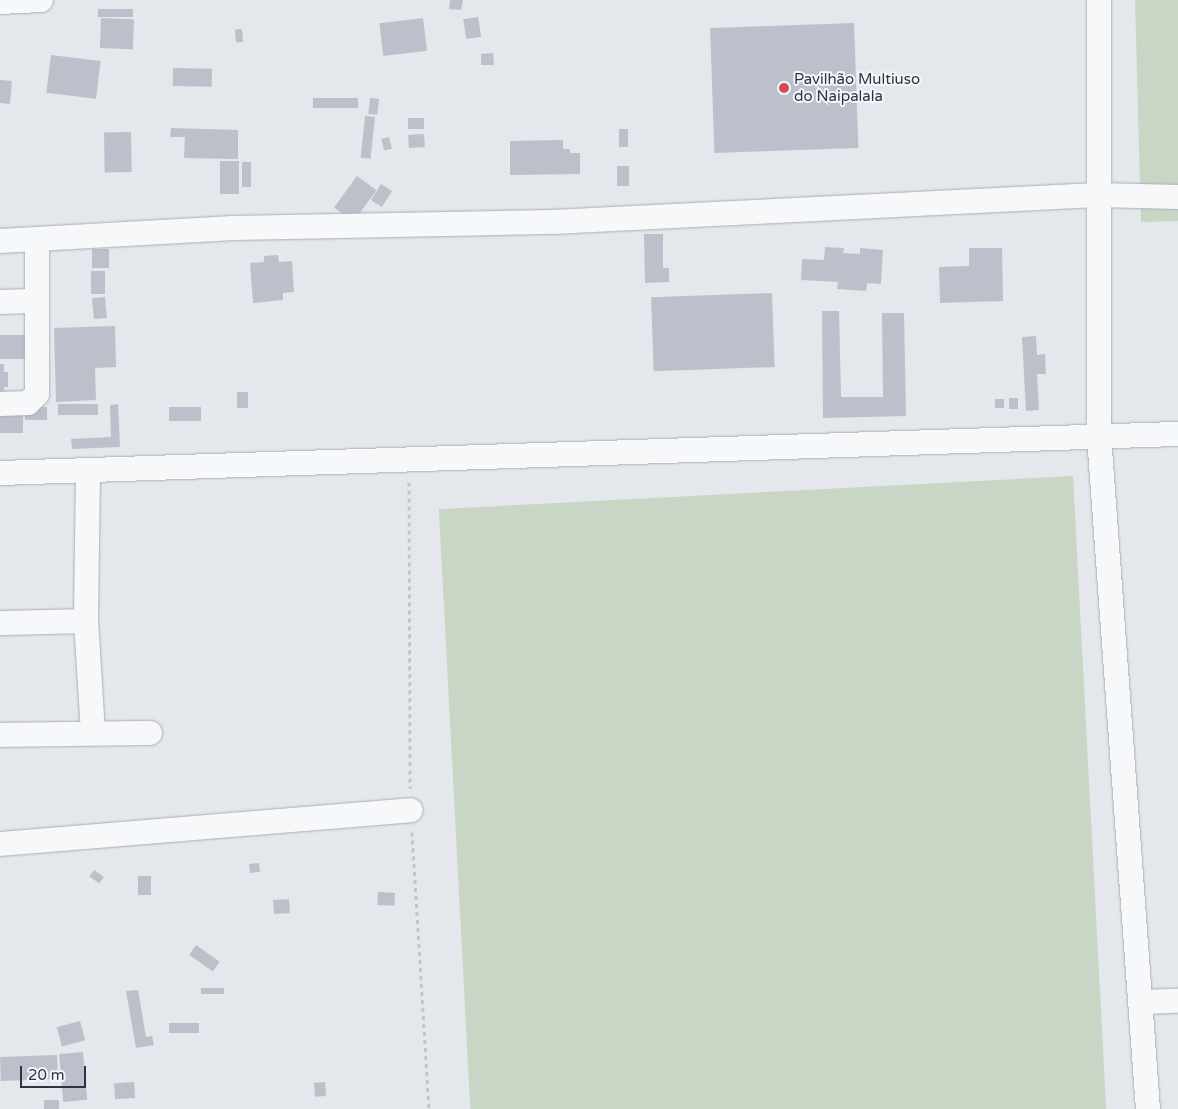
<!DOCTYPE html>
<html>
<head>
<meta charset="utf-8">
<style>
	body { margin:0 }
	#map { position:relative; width:1178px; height:1109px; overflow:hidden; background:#e4e7ec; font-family:"Varela Round",sans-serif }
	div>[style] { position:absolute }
	.green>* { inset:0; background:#c9d6c5; transform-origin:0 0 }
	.building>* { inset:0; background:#bbc0ca; transform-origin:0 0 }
	.path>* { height:3px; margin-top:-1.5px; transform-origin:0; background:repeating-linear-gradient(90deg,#c2c5cb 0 4px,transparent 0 8px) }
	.roads { filter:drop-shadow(0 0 1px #a9aeb7) drop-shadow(0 0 1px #a9aeb7) }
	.minor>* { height:24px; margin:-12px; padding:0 12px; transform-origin:12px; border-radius:12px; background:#f7f8fa }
	.dots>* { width:14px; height:14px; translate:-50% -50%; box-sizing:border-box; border:2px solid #f4f6f9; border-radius:50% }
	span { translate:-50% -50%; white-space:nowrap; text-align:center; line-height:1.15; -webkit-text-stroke:4px #f4f6f9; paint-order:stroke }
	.poi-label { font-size:15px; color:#2b3445 }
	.left { translate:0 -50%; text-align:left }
	.scale { position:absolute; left:20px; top:1066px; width:66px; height:22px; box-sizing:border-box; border:2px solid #2b3445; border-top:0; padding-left:6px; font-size:15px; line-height:18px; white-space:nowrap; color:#2b3445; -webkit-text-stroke:4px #f4f6f9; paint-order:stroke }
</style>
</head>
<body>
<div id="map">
	<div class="green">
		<i style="clip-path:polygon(1135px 0,1178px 0,1178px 221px,1141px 222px)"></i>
		<i style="left:1073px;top:476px;width:634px;height:635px;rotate:87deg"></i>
	</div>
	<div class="building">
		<i style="clip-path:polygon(450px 0,463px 0,461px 10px,449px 9px)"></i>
		<i style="left:98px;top:9px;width:35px;height:8px"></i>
		<i style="left:478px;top:17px;width:20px;height:15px;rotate:81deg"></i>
		<i style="left:101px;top:18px;width:33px;height:30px;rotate:2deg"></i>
		<i style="left:423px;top:18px;width:33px;height:44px;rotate:83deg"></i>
		<i style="left:854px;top:23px;width:125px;height:144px;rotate:88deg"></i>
		<i style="left:242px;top:29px;width:13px;height:7px;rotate:86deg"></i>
		<i style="clip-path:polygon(493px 53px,494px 65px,481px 65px,481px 54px)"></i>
		<i style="left:51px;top:55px;width:50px;height:38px;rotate:7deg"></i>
		<i style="left:173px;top:68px;width:39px;height:18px;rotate:1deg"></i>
		<i style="left:0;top:80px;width:12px;height:23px;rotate:5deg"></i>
		<i style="left:358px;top:98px;width:10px;height:45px;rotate:90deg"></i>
		<i style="left:370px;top:98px;width:9px;height:16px;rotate:6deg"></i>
		<i style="left:365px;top:116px;width:10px;height:42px;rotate:6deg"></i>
		<i style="left:408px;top:118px;width:16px;height:11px"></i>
		<i style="clip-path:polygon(171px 128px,238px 130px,238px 159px,184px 158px,185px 137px,170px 137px)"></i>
		<i style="left:619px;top:129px;width:9px;height:18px"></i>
		<i style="left:131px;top:132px;width:40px;height:27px;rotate:89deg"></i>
		<i style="left:424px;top:134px;width:13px;height:16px;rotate:86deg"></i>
		<i style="left:389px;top:137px;width:12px;height:8px;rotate:76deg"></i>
		<i style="clip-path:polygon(563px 140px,563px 149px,570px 149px,570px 153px,580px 153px,580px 174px,510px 175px,510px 141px)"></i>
		<i style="left:220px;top:161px;width:19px;height:33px"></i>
		<i style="left:242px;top:162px;width:9px;height:25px"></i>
		<i style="left:629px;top:166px;width:20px;height:12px;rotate:90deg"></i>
		<i style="left:357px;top:176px;width:24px;height:39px;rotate:36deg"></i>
		<i style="left:381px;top:184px;width:13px;height:19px;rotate:32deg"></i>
		<i style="clip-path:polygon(644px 234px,663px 234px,663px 268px,669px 268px,669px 282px,645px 283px)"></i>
		<i style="clip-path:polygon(825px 247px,844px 248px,843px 253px,860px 254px,860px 248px,883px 250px,881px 284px,867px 283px,866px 291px,837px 289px,838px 282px,801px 280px,802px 259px,824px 260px)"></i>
		<i style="clip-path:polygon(969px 248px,1002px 248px,1003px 301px,940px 303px,939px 267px,969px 266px)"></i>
		<i style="left:92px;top:249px;width:17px;height:19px"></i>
		<i style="clip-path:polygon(278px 255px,279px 262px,292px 261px,294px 292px,283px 293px,283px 300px,253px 303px,250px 263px,264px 262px,264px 256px)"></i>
		<i style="left:105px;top:271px;width:23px;height:14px;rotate:90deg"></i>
		<i style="left:772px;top:293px;width:74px;height:121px;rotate:88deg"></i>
		<i style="left:105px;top:297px;width:21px;height:13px;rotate:85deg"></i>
		<i style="clip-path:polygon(822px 311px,839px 311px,841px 397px,883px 397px,882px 313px,904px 313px,906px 416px,823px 418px)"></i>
		<i style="clip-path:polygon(115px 326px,116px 367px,95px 368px,96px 400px,56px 402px,54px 328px)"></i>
		<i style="left:0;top:335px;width:27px;height:24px"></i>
		<i style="clip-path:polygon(1036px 336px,1037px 355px,1045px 354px,1046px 374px,1037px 374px,1039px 410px,1026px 411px,1022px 337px)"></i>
		<i style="clip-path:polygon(0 364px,4px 364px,4px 372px,8px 372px,8px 387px,4px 387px,4px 391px,0 391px)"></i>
		<i style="left:248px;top:392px;width:16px;height:11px;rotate:90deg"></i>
		<i style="left:1009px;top:398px;width:9px;height:11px"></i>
		<i style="left:995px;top:399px;width:9px;height:9px"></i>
		<i style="left:98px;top:404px;width:11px;height:40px;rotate:90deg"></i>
		<i style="clip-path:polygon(118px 404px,120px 447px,72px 449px,71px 439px,111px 437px,110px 405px)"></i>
		<i style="left:47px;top:407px;width:13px;height:22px;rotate:90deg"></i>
		<i style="left:201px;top:407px;width:14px;height:32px;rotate:90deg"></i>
		<i style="left:0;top:408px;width:23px;height:25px"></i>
		<i style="left:259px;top:863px;width:9px;height:10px;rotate:84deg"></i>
		<i style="left:94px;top:870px;width:12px;height:8px;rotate:35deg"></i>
		<i style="left:138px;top:876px;width:13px;height:19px"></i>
		<i style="left:378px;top:892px;width:17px;height:13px;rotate:3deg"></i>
		<i style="left:289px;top:899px;width:14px;height:16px;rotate:86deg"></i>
		<i style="left:196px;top:945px;width:29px;height:12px;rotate:35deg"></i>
		<i style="left:201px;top:988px;width:23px;height:6px"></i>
		<i style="clip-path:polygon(138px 990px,146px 1037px,152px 1036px,154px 1045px,136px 1048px,126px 991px)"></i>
		<i style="left:80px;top:1021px;width:20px;height:24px;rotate:75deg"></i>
		<i style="left:199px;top:1023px;width:10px;height:30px;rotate:90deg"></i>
		<i style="left:83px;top:1052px;width:48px;height:24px;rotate:85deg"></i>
		<i style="left:57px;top:1055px;width:24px;height:57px;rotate:88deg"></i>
		<i style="left:134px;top:1082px;width:16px;height:20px;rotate:86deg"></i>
		<i style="left:325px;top:1082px;width:14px;height:11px;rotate:86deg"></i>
		<i style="left:44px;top:1100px;width:15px;height:9px"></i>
	</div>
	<div class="path">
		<i style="left:409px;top:482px;width:306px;rotate:89.8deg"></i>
		<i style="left:412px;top:832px;width:278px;rotate:86.5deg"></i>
	</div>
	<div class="roads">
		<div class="minor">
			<i style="left:1099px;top:0;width:436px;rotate:90deg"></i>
			<i style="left:1099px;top:436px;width:675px;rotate:85.84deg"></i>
			<i style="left:0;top:2px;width:41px;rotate:-2.8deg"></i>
			<i style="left:0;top:241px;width:234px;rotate:-3.2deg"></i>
			<i style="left:234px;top:228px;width:319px;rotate:-1.1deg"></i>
			<i style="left:553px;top:222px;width:546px;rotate:-2.84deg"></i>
			<i style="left:1098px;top:195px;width:80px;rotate:1.4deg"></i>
			<i style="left:0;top:302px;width:36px;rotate:-2deg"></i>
			<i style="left:0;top:404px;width:28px;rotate:-2deg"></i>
			<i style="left:28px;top:403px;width:13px;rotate:-45deg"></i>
			<i style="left:37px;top:394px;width:153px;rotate:-90deg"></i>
			<i style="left:0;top:473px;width:1179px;rotate:-1.9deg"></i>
			<i style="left:88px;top:473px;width:148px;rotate:90.8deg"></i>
			<i style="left:86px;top:621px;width:111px;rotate:86.4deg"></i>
			<i style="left:0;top:623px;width:86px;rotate:-1.3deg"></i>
			<i style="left:0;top:735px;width:150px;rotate:-0.8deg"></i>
			<i style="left:0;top:844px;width:412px;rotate:-4.7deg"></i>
			<i style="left:1140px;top:1002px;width:38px;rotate:-2deg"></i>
		</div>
	</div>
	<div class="dots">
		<i style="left:784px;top:88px;background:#d1495b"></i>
	</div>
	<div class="poi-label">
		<span class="left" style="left:794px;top:88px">Pavilhão Multiuso<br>do Naipalala</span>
	</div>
	<div class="scale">20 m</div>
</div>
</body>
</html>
